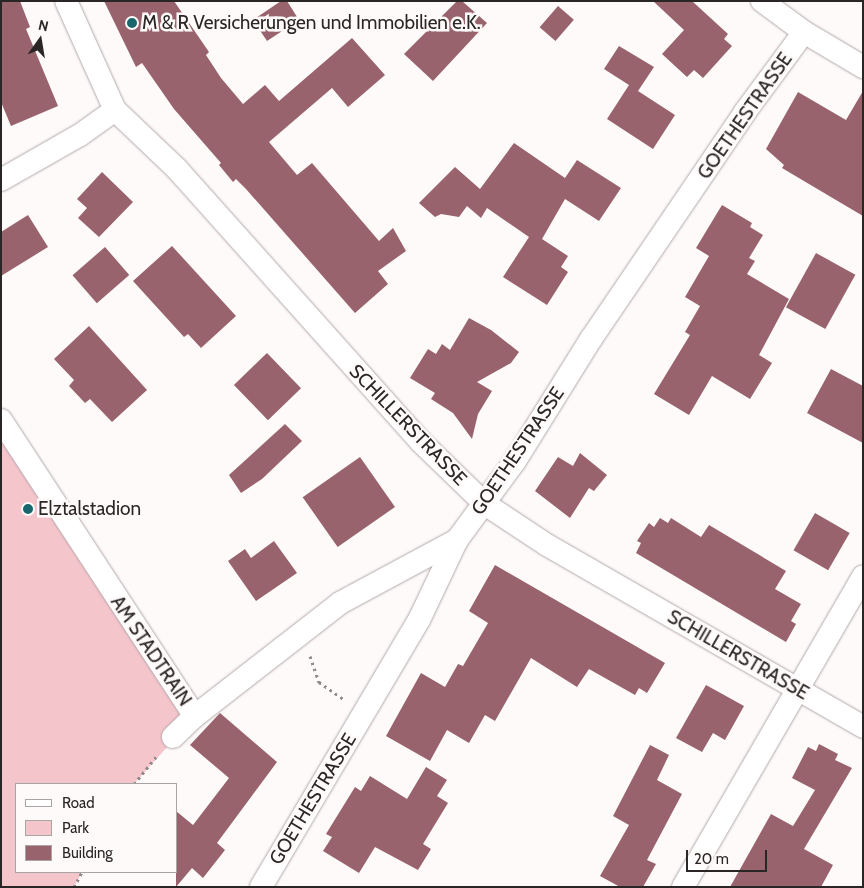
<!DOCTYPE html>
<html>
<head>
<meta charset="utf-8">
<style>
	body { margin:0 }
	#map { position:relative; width:864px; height:888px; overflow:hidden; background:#fefafa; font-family:Cabin,sans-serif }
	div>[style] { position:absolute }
	.green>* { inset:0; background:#f5c5cc }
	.building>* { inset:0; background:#98636c; transform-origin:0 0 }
	.path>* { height:3px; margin-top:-1.5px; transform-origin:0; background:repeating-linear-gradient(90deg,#8f8b8b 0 2.5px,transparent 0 6.5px) }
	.roads { filter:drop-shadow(0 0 1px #b3a8aa) drop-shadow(0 0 1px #b3a8aa) }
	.minor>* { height:22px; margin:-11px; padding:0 11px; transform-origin:11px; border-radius:11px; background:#fff }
	.dots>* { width:14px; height:14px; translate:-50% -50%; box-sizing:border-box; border:2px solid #fefafa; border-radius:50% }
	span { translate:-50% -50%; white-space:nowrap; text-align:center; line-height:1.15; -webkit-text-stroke:5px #fefafa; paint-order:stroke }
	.poi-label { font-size:19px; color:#2a2626 }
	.left { translate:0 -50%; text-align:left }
	.street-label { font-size:19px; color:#2a2626 }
	.frame { position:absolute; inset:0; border:2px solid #2a2626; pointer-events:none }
	.legend { position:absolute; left:15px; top:783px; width:162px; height:90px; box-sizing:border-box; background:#fefafa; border:1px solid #a9a5a5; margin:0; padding:6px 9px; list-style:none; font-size:15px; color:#2a2626 }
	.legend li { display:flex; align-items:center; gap:10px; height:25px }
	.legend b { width:25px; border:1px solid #a9a5a5 }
	.north { position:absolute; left:15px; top:15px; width:50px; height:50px; -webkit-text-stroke:4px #fefafa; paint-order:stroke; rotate:13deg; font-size:14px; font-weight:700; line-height:20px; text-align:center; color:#2a2626 }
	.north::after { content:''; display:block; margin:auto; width:18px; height:22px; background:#2a2626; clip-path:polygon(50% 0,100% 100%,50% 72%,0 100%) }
	.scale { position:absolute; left:686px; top:850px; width:81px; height:22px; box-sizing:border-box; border:2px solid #2a2626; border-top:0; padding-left:6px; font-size:15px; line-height:18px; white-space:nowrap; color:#2a2626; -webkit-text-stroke:4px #fefafa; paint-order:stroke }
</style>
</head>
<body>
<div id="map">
	<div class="green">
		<i style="clip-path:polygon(1px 429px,195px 716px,134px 784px,16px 784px,16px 872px,82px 872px,74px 887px,1px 887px)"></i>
	</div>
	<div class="building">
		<i style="clip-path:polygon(1px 1px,20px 1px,30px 27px,26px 29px,58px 106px,11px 126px,1px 102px)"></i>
		<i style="clip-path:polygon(104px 1px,174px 1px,209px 52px,206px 55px,221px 78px,243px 104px,265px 85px,279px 101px,352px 38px,385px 75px,348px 107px,332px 88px,269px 142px,297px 175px,312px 163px,379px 241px,393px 228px,406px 251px,378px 271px,388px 284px,355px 313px,246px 189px,236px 179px,233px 182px,219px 165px,221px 163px,174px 109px,142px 63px,136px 67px)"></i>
		<i style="clip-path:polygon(281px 1px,287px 1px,299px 20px,267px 41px,253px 20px)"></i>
		<i style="clip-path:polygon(457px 1px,462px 1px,487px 23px,433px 81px,404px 54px)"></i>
		<i style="clip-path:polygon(653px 1px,692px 1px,728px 34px,724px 39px,732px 46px,703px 78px,694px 70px,687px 77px,662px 54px,684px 30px)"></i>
		<i style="left:558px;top:6px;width:21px;height:28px;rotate:41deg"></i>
		<i style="clip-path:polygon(619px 46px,654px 67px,638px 91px,675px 115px,653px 149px,607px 119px,629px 85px,604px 69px)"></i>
		<i style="clip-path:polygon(863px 91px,863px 216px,782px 168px,784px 165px,766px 149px,798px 92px,846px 120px)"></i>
		<i style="clip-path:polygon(514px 143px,565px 178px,577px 160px,621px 188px,599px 221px,565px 199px,542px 239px,568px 256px,561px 267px,568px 272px,547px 305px,503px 277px,529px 237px,487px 208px,481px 218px,467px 206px,459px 217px,441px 214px,435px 217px,419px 203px,455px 167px,480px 189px)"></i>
		<i style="clip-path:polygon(102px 172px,133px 202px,99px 237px,78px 218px,87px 208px,77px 199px)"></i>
		<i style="clip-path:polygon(722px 205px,752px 223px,750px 227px,763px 235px,749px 258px,755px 261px,747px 274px,789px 299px,759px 355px,772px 363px,750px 399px,712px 376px,689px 415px,654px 394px,690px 335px,685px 332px,700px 306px,685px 297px,709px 256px,696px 248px)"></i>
		<i style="clip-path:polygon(28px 215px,48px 247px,1px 276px,1px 232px)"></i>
		<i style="clip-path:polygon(172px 246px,236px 316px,201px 348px,188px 334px,184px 337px,133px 281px)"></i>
		<i style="left:105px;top:247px;width:37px;height:43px;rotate:49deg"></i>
		<i style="left:816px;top:253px;width:45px;height:62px;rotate:29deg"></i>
		<i style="clip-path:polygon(469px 318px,491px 330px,519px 352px,511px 363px,477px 382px,492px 391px,478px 414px,472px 439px,453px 413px,431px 399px,435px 393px,410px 378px,428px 349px,436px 354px,442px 344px,450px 350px)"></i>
		<i style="clip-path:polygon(89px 326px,147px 390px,112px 422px,90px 399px,85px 403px,69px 386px,74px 380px,54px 359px)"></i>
		<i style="left:267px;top:353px;width:49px;height:46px;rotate:46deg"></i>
		<i style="clip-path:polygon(831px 369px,863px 386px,863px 443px,807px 413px)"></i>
		<i style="clip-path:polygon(285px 424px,302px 441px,262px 479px,241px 493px,229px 475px)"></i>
		<i style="clip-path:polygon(580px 453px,607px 475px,594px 491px,589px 488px,570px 518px,535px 491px,558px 457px,573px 466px)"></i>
		<i style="left:360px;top:457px;width:61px;height:70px;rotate:55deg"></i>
		<i style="left:815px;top:513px;width:40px;height:43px;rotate:30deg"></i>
		<i style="clip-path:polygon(660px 518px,668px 523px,671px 518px,701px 537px,709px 525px,786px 571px,775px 589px,801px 604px,791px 621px,796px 624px,786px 642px,636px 553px,641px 543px,637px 541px,649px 523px,654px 527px)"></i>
		<i style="clip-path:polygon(274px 541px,297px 573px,256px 601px,228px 561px,245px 549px,251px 558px)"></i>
		<i style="clip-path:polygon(495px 565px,665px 663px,647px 693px,639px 688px,635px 695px,589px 669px,577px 687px,531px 658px,495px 721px,485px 715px,469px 743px,447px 730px,430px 761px,386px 736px,421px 673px,445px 687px,458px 664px,463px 666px,488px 623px,469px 611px)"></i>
		<i style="clip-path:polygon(706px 685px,744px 706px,725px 740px,713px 733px,702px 752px,676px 738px)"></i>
		<i style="clip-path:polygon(220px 713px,277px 762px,217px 843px,225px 850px,203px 878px,192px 868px,176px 887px,176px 811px,193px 825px,229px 778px,190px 745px)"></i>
		<i style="clip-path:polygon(819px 744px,838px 754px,835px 760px,852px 768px,804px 849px,833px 865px,821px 887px,730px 887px,771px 814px,793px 826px,815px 790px,792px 778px,808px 747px,816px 751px)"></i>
		<i style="clip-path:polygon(650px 745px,669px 755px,657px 780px,682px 794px,647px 860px,656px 864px,643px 887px,620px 887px,600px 876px,629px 825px,613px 816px)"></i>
		<i style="clip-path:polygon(426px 767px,447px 780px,437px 796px,448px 803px,423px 844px,431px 849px,418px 870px,375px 847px,359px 873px,323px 851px,332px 837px,326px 834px,355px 787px,361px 791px,370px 776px,407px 799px)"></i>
	</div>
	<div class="path">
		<i style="left:310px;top:656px;width:28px;rotate:71deg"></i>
		<i style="left:319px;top:682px;width:29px;rotate:35deg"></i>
		<i style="left:134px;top:784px;width:36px;rotate:-51deg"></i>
		<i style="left:74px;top:887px;width:17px;rotate:-62deg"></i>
	</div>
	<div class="roads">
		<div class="minor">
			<i style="left:66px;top:1px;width:120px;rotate:65.8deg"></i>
			<i style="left:115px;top:110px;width:86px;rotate:43.6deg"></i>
			<i style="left:177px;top:169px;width:365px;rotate:48.2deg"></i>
			<i style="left:420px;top:441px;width:91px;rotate:44.1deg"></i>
			<i style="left:485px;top:504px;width:74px;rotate:33.5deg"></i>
			<i style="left:547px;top:545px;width:365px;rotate:29.9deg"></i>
			<i style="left:762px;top:1px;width:52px;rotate:36.4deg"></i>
			<i style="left:804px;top:32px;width:69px;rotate:30.7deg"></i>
			<i style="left:1px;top:180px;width:91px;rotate:-29.7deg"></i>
			<i style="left:80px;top:135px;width:43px;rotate:-35.5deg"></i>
			<i style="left:1px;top:420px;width:354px;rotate:56.8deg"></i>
			<i style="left:195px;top:716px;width:184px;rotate:-37.9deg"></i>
			<i style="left:340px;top:603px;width:133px;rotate:-28.3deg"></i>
			<i style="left:173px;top:737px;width:30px;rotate:-44deg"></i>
			<i style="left:261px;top:887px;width:310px;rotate:-59.4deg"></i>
			<i style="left:419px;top:620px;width:89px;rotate:-64.6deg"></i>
			<i style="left:457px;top:540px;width:98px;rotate:-53.7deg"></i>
			<i style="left:515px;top:461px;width:144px;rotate:-58.1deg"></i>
			<i style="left:591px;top:339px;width:274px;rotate:-55.8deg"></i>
			<i style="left:745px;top:112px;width:99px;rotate:-53.6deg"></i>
			<i style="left:683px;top:887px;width:359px;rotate:-59.9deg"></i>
		</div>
	</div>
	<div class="dots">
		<i style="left:132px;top:23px;background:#19676c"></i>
		<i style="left:28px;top:509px;background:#19676c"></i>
	</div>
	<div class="poi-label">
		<span class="left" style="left:142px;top:23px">M &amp; R Versicherungen und Immobilien e.K.</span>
		<span class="left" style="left:38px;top:509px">Elztalstadion</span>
	</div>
	<div class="street-label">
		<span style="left:745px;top:116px;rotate:-55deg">GOETHESTRASSE</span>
		<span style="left:408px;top:425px;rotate:46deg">SCHILLERSTRASSE</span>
		<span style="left:518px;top:451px;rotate:-56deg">GOETHESTRASSE</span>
		<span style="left:151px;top:651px;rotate:56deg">AM STADTRAIN</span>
		<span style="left:738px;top:655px;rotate:30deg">SCHILLERSTRASSE</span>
		<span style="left:313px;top:799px;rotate:-59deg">GOETHESTRASSE</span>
	</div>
	<div class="frame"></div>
	<ul class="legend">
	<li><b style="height:6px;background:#fff"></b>Road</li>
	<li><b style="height:14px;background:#f5c5cc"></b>Park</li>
	<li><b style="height:14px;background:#98636c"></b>Building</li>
	</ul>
	<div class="north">N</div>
	<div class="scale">20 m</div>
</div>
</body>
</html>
